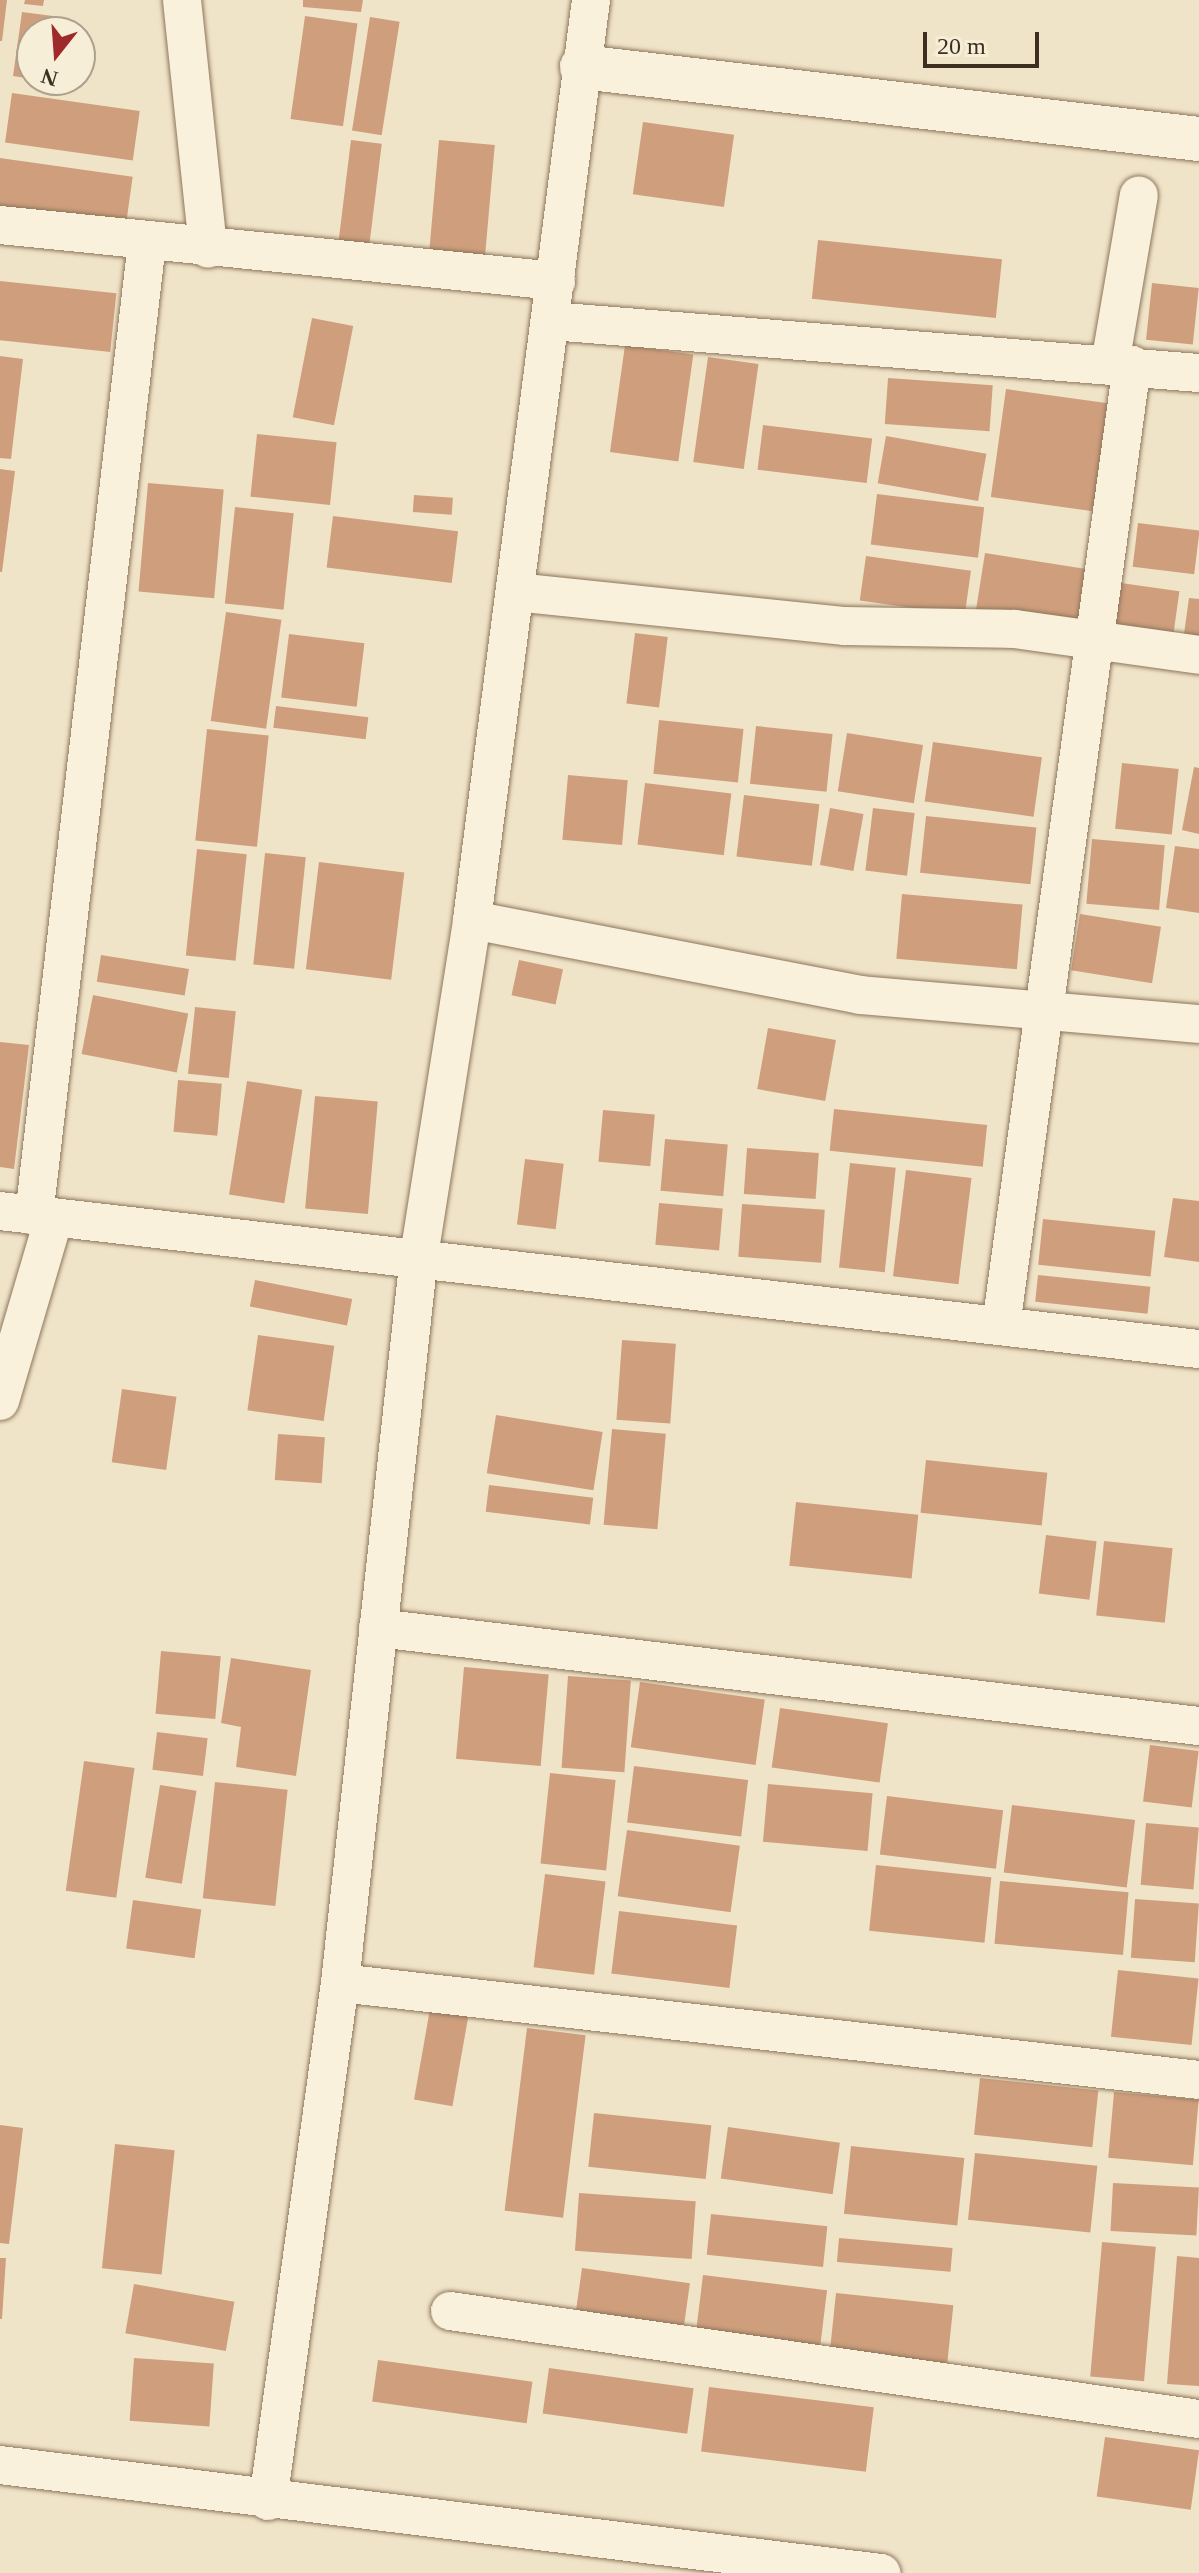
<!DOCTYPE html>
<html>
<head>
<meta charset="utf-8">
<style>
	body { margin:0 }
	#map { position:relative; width:1199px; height:2573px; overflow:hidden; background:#f0e4c8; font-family:"Times New Roman",serif }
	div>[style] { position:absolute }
	.building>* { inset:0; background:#cf9f7d; transform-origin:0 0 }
	.roads { filter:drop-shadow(0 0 2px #8d765c) drop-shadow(0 0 2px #8d765c) }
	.minor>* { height:38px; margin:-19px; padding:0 19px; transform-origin:19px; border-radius:19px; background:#faf1dc }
	.tertiary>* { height:44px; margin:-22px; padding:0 22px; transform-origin:22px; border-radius:22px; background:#faf1dc }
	span { translate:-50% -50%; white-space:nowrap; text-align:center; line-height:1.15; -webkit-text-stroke:6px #f7eed8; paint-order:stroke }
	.north { position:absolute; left:16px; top:16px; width:80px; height:80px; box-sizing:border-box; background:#f7eed8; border:2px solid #ada18e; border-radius:50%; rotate:197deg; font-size:22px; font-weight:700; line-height:32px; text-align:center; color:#3d2e20 }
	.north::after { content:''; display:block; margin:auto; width:28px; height:36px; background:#9e2a2b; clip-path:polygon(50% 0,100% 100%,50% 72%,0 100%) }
	.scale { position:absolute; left:923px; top:32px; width:116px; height:36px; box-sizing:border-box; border:4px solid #3d2e20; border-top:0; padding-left:10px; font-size:24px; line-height:28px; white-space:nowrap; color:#3d2e20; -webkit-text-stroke:6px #f7eed8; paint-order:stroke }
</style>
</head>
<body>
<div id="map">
	<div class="building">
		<i style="clip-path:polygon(0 0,7px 0,2px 41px,0 41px)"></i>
		<i style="clip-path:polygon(25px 0,44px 0,43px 6px,24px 4px)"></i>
		<i style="clip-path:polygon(303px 0,363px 0,361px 12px,303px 7px)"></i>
		<i style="clip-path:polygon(22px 12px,53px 16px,50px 32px,32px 32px,32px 79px,13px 76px)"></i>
		<i style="left:305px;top:16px;width:53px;height:104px;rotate:8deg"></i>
		<i style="left:370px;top:17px;width:30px;height:115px;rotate:9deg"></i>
		<i style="left:12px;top:93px;width:129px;height:50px;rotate:8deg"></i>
		<i style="left:643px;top:122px;width:92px;height:73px;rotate:8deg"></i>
		<i style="left:351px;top:140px;width:31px;height:104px;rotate:7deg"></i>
		<i style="left:439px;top:140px;width:56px;height:114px;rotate:5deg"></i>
		<i style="left:0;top:158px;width:134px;height:48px;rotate:8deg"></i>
		<i style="left:818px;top:240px;width:185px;height:59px;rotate:6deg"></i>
		<i style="left:0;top:281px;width:117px;height:59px;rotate:6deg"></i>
		<i style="left:1152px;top:283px;width:47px;height:57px;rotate:6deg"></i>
		<i style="left:312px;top:318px;width:42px;height:101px;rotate:11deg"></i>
		<i style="left:625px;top:345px;width:69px;height:108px;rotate:8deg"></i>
		<i style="clip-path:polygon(0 356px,23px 359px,11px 459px,0 458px)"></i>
		<i style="left:708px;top:357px;width:51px;height:106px;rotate:8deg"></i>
		<i style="left:888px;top:378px;width:105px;height:46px;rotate:4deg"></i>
		<i style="left:1006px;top:389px;width:110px;height:109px;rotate:8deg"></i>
		<i style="left:763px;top:425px;width:110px;height:45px;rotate:7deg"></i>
		<i style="left:257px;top:434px;width:80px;height:63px;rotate:6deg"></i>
		<i style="left:886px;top:436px;width:102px;height:48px;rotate:10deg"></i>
		<i style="clip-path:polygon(0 469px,15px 471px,2px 572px,0 572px)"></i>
		<i style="left:148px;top:483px;width:76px;height:109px;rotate:5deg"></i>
		<i style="left:877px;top:494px;width:108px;height:51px;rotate:7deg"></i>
		<i style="left:414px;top:495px;width:39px;height:17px;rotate:4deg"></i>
		<i style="left:235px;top:507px;width:59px;height:97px;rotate:6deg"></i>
		<i style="left:333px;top:516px;width:126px;height:52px;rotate:7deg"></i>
		<i style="left:1138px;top:523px;width:62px;height:44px;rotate:7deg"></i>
		<i style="left:985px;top:553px;width:104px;height:57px;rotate:9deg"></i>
		<i style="left:866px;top:556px;width:106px;height:45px;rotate:8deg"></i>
		<i style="left:1121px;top:583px;width:59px;height:48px;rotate:8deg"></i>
		<i style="clip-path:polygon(1189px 598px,1199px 599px,1199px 643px,1183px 641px)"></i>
		<i style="left:226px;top:612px;width:56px;height:110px;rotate:8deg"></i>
		<i style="left:635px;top:633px;width:33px;height:71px;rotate:7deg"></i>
		<i style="left:289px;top:634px;width:76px;height:64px;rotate:7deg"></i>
		<i style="left:276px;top:706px;width:93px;height:22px;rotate:7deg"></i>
		<i style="left:659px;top:720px;width:85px;height:54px;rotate:6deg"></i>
		<i style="left:756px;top:726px;width:77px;height:58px;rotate:6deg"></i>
		<i style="left:207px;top:729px;width:62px;height:112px;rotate:6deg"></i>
		<i style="left:847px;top:733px;width:77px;height:59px;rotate:9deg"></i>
		<i style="left:933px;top:742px;width:110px;height:60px;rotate:8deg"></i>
		<i style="left:1122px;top:763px;width:57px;height:66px;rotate:6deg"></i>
		<i style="clip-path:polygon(1194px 767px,1199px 768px,1199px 834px,1182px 830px)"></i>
		<i style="left:568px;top:775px;width:60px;height:65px;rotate:5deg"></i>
		<i style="left:645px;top:783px;width:87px;height:62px;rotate:7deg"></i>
		<i style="left:744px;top:795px;width:76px;height:62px;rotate:7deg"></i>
		<i style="left:830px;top:808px;width:34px;height:58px;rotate:10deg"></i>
		<i style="left:873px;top:808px;width:42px;height:63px;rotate:7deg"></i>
		<i style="left:926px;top:816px;width:111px;height:57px;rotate:6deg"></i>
		<i style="left:1092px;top:839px;width:73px;height:65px;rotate:5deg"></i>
		<i style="clip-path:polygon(1175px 846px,1199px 849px,1199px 913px,1166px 908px)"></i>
		<i style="left:197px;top:849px;width:50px;height:107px;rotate:6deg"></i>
		<i style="left:265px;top:853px;width:41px;height:112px;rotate:6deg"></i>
		<i style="left:319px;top:862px;width:86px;height:108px;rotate:7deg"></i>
		<i style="left:902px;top:894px;width:121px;height:65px;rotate:5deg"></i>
		<i style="left:1080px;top:914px;width:82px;height:57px;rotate:9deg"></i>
		<i style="left:101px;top:955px;width:89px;height:27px;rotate:9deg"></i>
		<i style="left:519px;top:960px;width:45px;height:36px;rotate:12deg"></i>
		<i style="left:93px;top:995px;width:97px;height:60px;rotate:11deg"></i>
		<i style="left:195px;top:1007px;width:41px;height:67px;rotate:6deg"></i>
		<i style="left:768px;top:1028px;width:69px;height:62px;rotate:10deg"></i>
		<i style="clip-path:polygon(0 1042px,29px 1045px,14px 1169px,0 1167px)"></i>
		<i style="left:178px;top:1080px;width:44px;height:52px;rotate:5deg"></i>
		<i style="left:247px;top:1081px;width:56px;height:115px;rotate:9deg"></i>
		<i style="left:315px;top:1096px;width:63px;height:113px;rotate:5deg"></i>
		<i style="left:834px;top:1109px;width:154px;height:42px;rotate:6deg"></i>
		<i style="left:603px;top:1110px;width:52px;height:52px;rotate:5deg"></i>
		<i style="left:665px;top:1139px;width:63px;height:52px;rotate:5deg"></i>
		<i style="left:747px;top:1148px;width:72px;height:46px;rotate:4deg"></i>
		<i style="left:525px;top:1159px;width:39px;height:66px;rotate:7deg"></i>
		<i style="left:850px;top:1163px;width:46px;height:105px;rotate:6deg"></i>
		<i style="left:906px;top:1170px;width:66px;height:107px;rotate:7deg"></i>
		<i style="clip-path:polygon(1173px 1198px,1199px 1201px,1199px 1262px,1164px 1257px)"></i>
		<i style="left:659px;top:1203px;width:64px;height:42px;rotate:5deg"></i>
		<i style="left:742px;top:1204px;width:83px;height:53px;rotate:4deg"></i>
		<i style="left:1043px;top:1219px;width:113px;height:46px;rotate:6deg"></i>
		<i style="left:1038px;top:1275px;width:113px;height:27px;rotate:6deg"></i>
		<i style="left:255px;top:1280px;width:99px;height:27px;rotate:11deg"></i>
		<i style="left:258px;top:1335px;width:77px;height:76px;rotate:8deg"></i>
		<i style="left:622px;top:1340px;width:54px;height:80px;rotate:4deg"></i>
		<i style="left:122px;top:1389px;width:55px;height:74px;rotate:8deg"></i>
		<i style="left:496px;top:1415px;width:108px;height:59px;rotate:9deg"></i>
		<i style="left:612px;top:1429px;width:54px;height:96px;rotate:5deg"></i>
		<i style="left:278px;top:1434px;width:47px;height:46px;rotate:4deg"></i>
		<i style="left:926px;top:1460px;width:122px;height:53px;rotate:6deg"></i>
		<i style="left:489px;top:1485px;width:105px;height:27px;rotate:7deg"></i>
		<i style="left:796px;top:1502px;width:123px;height:64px;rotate:6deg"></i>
		<i style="left:1046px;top:1535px;width:51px;height:59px;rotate:7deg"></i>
		<i style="left:1104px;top:1541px;width:69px;height:75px;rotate:6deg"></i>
		<i style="left:161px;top:1651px;width:60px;height:63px;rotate:5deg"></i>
		<i style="clip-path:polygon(231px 1658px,311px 1670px,296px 1776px,236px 1767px,241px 1727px,221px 1723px)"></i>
		<i style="left:464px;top:1667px;width:85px;height:92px;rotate:5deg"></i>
		<i style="left:568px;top:1676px;width:63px;height:92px;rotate:4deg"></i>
		<i style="left:640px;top:1682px;width:126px;height:66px;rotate:8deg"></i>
		<i style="left:780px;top:1708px;width:109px;height:60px;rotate:8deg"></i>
		<i style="left:157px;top:1732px;width:51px;height:38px;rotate:7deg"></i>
		<i style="left:1150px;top:1745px;width:49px;height:57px;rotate:7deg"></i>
		<i style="left:84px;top:1761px;width:51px;height:131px;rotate:8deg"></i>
		<i style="left:634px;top:1766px;width:115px;height:57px;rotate:7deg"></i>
		<i style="left:550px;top:1773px;width:66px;height:91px;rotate:6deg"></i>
		<i style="left:215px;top:1782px;width:73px;height:117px;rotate:6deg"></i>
		<i style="left:768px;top:1784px;width:105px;height:58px;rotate:5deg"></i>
		<i style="left:160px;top:1785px;width:37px;height:94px;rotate:9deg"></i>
		<i style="left:887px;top:1796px;width:117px;height:59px;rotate:7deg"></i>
		<i style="left:1012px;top:1805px;width:124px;height:68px;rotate:7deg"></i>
		<i style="left:1146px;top:1823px;width:53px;height:62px;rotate:5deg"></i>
		<i style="left:627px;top:1830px;width:114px;height:67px;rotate:8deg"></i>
		<i style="left:876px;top:1865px;width:116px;height:66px;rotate:6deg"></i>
		<i style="left:545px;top:1874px;width:61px;height:94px;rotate:7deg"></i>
		<i style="left:1000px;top:1881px;width:129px;height:63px;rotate:5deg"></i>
		<i style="left:1135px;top:1899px;width:64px;height:59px;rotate:4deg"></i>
		<i style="left:133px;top:1900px;width:69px;height:49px;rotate:8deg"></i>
		<i style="left:619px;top:1911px;width:119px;height:63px;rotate:7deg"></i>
		<i style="left:1118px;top:1970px;width:81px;height:67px;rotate:6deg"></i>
		<i style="left:430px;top:2009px;width:39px;height:92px;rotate:10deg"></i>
		<i style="left:527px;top:2028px;width:59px;height:184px;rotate:7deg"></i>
		<i style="left:980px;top:2078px;width:119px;height:57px;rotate:6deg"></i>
		<i style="left:1114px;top:2092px;width:85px;height:66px;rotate:5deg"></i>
		<i style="left:594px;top:2113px;width:118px;height:54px;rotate:6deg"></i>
		<i style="clip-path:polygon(0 2125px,23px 2128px,9px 2244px,0 2243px)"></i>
		<i style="left:728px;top:2127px;width:113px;height:52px;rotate:8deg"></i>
		<i style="left:115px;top:2144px;width:60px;height:125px;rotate:6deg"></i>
		<i style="left:851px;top:2146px;width:114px;height:68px;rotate:6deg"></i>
		<i style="left:975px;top:2153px;width:123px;height:67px;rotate:6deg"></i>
		<i style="left:1113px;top:2183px;width:86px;height:48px;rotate:3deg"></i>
		<i style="left:579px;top:2193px;width:117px;height:58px;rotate:4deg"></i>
		<i style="left:711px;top:2214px;width:117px;height:41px;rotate:6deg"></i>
		<i style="left:839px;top:2238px;width:114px;height:24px;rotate:5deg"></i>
		<i style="left:1102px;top:2242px;width:54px;height:135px;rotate:5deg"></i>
		<i style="clip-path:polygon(1177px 2256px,1199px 2258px,1199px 2386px,1167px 2384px)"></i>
		<i style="clip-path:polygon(0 2258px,6px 2258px,2px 2319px,0 2319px)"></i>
		<i style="left:582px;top:2268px;width:109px;height:44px;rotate:8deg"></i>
		<i style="left:703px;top:2275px;width:125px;height:59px;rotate:7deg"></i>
		<i style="left:134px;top:2284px;width:102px;height:50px;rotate:10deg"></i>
		<i style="left:836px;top:2293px;width:118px;height:59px;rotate:6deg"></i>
		<i style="left:134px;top:2358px;width:80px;height:63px;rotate:4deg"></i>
		<i style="left:378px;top:2360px;width:156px;height:42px;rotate:8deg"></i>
		<i style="left:549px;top:2368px;width:146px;height:46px;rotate:8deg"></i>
		<i style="left:709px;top:2387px;width:166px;height:65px;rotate:7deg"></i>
		<i style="left:1105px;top:2437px;width:95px;height:60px;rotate:8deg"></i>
	</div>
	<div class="roads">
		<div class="minor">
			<i style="left:182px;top:0;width:250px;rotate:84deg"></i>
			<i style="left:0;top:225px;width:559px;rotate:5.75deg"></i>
			<i style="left:551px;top:321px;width:650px;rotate:4.59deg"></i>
			<i style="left:1110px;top:364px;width:171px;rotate:-80.3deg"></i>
			<i style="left:515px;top:592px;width:332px;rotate:5.9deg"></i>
			<i style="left:845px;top:626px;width:170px;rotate:1deg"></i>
			<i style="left:1015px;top:629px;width:186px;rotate:8deg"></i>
			<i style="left:472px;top:920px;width:395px;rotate:10.9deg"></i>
			<i style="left:860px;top:995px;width:340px;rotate:4.9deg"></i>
			<i style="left:0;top:1211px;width:1207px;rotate:6.57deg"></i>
			<i style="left:34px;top:1216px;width:981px;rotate:-83.38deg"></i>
			<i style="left:1001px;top:1326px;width:970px;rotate:-82.24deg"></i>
			<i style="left:0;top:1401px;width:191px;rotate:-73.6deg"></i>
			<i style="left:378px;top:1628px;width:827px;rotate:6.81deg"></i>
			<i style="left:340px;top:1983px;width:864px;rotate:6.44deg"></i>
			<i style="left:450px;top:2311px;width:757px;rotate:8.21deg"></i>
			<i style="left:0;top:2465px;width:888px;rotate:6.99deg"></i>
			<i style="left:268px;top:2501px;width:523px;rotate:-82.09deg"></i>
			<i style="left:340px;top:1983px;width:731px;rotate:-83.8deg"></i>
			<i style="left:419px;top:1256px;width:340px;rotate:-81deg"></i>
			<i style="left:472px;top:920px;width:928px;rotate:-82.63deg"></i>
		</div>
		<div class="tertiary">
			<i style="left:582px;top:67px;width:621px;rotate:6.66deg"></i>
		</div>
	</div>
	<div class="north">N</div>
	<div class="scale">20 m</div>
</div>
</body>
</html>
